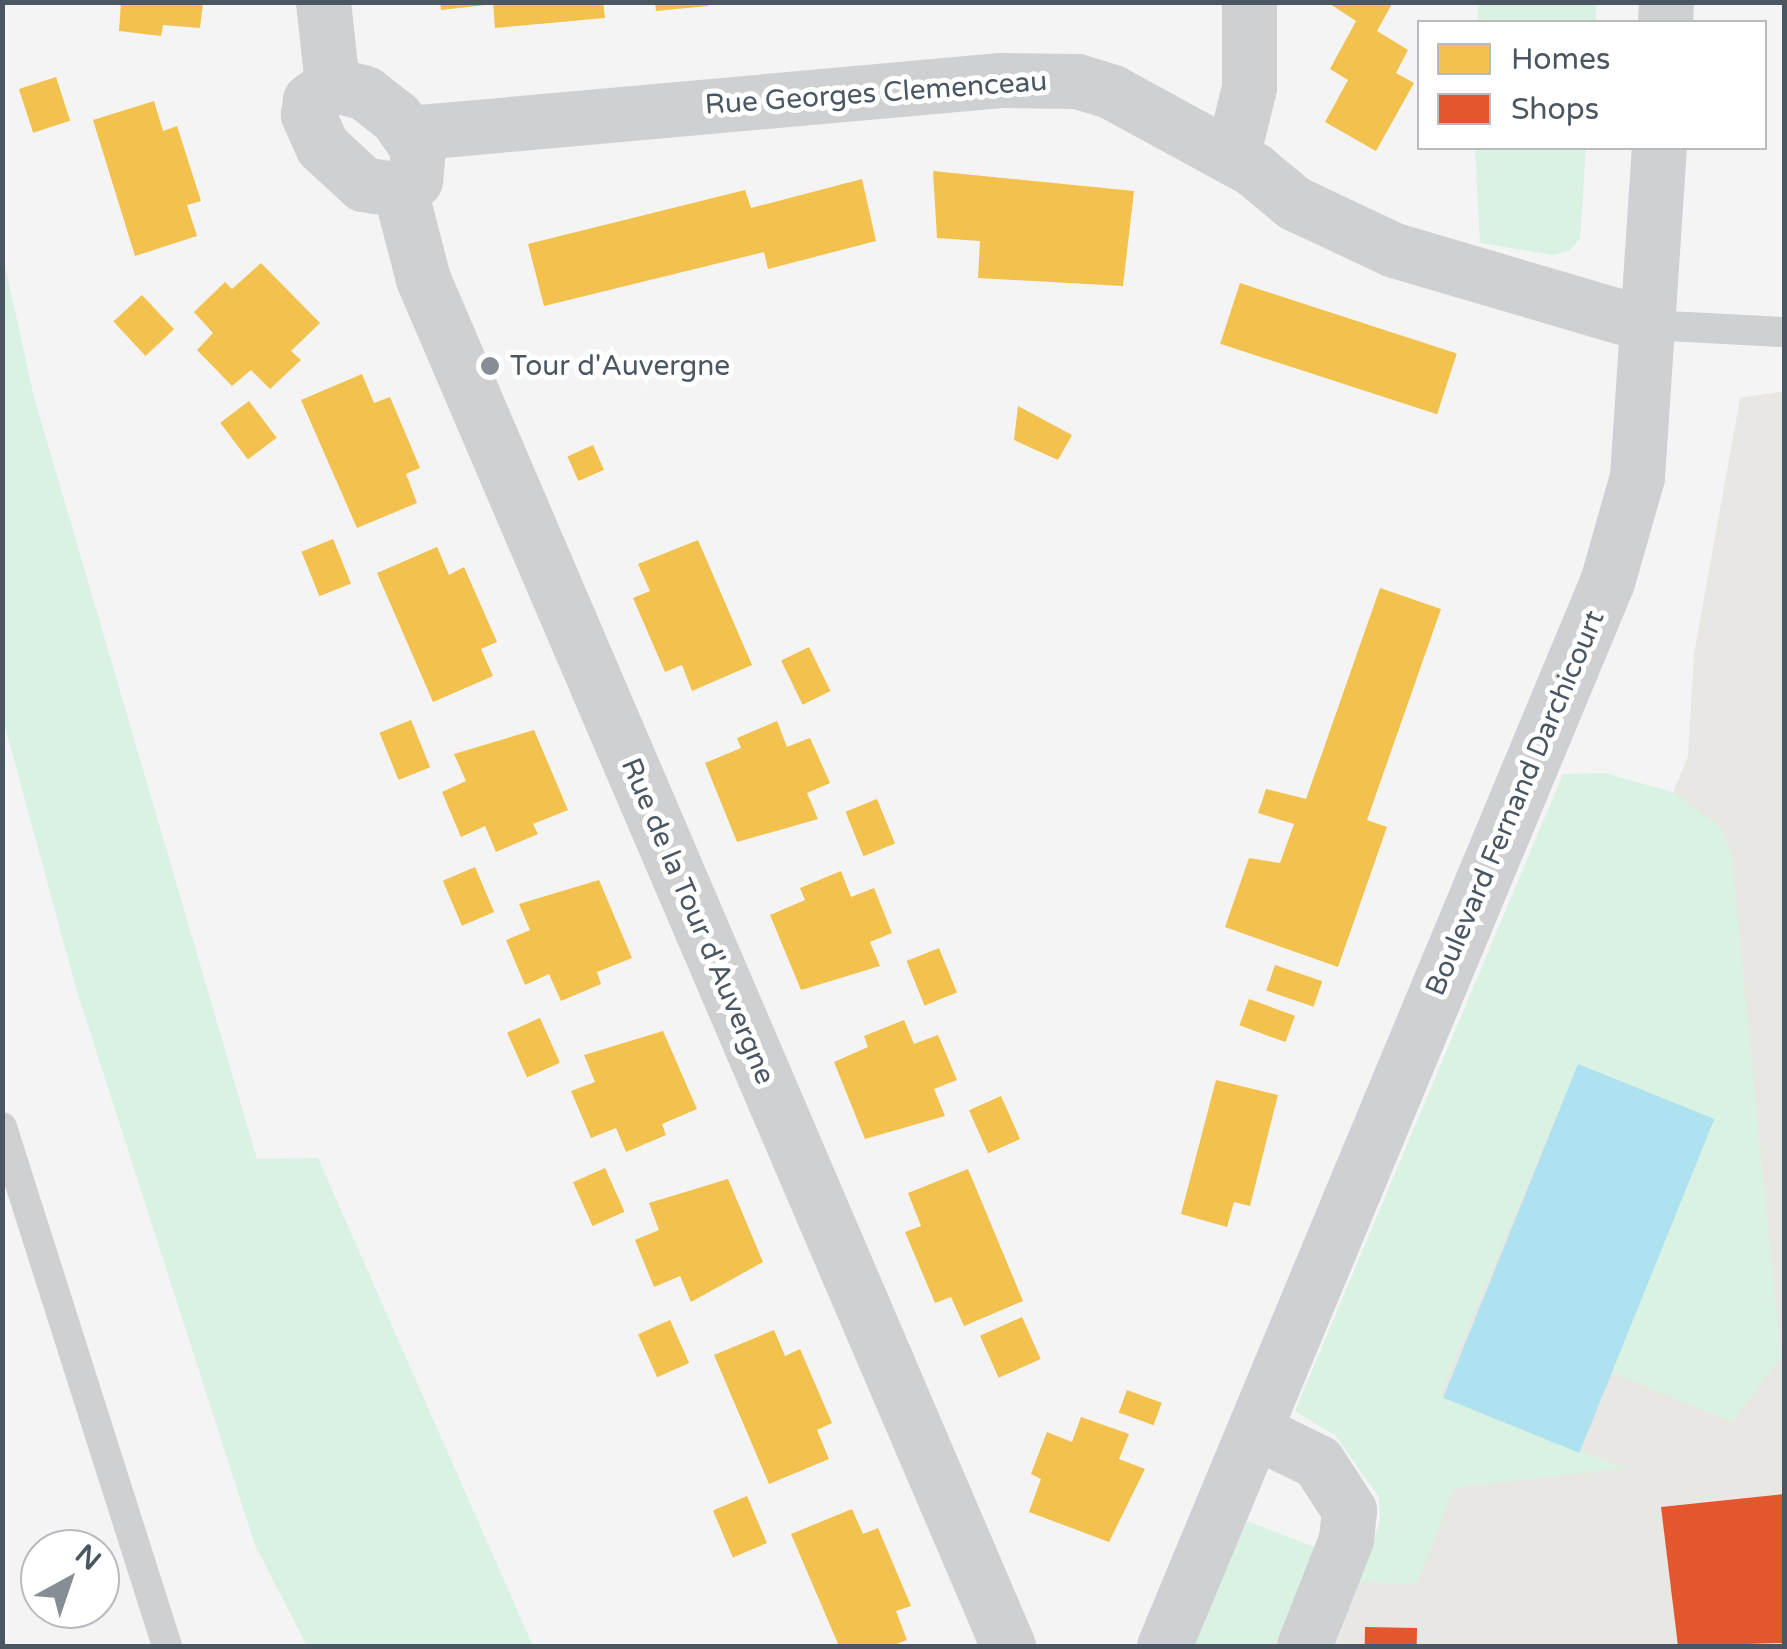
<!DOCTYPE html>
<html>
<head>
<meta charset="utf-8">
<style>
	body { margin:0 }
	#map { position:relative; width:1787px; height:1649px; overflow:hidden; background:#f4f4f4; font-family:"Varela Round",sans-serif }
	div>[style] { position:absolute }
	.commercial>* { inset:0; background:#e8e7e3 }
	.green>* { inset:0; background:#d9f2e3; transform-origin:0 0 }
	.water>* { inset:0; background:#aee2f0; transform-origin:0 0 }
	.homes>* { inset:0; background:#f2c14e; transform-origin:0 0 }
	.shops>* { inset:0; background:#e4572e; transform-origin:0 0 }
	.lane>* { height:30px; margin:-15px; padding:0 15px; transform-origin:15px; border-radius:15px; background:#ced0d2 }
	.street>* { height:55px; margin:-27.5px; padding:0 27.5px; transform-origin:27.5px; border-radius:27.5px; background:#ced0d2 }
	.secondary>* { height:55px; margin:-27.5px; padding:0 27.5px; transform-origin:27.5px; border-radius:27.5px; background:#ced0d4 }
	.dots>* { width:28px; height:28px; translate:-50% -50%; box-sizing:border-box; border:5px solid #fff; border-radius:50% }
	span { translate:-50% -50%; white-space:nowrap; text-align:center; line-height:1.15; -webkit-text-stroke:10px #fff; paint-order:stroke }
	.street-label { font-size:28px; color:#4a5661 }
	.poi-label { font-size:28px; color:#4a5661 }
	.left { translate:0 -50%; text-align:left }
	.frame { position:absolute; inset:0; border:5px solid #4a5661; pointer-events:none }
	.legend { position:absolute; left:1417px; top:20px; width:350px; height:130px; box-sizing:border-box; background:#fff; border:2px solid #b7bbc0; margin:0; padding:12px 18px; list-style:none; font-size:30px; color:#4a5661 }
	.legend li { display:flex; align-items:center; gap:20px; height:50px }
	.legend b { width:50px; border:2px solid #b7bbc0 }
	.north { position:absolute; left:20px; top:1529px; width:100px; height:100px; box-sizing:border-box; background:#fff; border:2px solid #b7bbc0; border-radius:50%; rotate:40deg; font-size:28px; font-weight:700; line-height:40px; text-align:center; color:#4a5661 }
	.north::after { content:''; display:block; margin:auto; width:35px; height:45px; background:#868d94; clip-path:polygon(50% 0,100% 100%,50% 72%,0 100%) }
</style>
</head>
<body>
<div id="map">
	<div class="commercial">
		<i style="clip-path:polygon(1784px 391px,1784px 1646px,1335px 1646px,1410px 1439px,1688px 756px,1694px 654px,1740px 398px)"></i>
	</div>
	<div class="green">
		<i style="left:1478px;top:3px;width:118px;height:19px"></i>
		<i style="clip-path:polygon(1475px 148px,1586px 148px,1580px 239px,1570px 250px,1553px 255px,1480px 243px)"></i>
		<i style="clip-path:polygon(3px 257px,34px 397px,257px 1159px,318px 1158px,533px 1646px,307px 1646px,255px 1545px,76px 988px,3px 719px)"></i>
		<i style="clip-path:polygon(1605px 773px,1672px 792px,1720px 827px,1731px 852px,1781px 1357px,1732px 1422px,1601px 1368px,1713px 1119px,1578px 1064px,1440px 1395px,1626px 1468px,1454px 1488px,1417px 1584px,1358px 1582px,1380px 1524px,1379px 1497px,1336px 1436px,1295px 1411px,1563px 774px)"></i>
		<i style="clip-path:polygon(1244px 1520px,1320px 1549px,1282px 1646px,1192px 1646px)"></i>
	</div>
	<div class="water">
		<i style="left:1578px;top:1064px;width:147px;height:360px;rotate:22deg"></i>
	</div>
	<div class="homes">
		<i style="clip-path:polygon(121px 2px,203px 2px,200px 28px,163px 25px,161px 36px,119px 31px)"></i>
		<i style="clip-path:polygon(440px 2px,486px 2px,486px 5px,441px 10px)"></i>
		<i style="clip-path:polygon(493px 2px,603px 2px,605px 18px,495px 28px)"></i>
		<i style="clip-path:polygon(655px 2px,708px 2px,708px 6px,656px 11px)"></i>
		<i style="clip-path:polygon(1327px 2px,1393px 2px,1377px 31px,1408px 50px,1396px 73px,1414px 83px,1376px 151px,1325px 122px,1348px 80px,1330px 69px,1356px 21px)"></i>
		<i style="left:56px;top:77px;width:46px;height:39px;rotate:72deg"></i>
		<i style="clip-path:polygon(154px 101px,163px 131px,177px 126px,201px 201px,187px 205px,197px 236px,135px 256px,93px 120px)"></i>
		<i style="clip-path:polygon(933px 171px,1134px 191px,1123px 286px,978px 278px,980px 241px,937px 238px)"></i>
		<i style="clip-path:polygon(862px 179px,876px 241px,768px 269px,764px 252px,544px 306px,528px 244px,745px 190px,751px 208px)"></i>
		<i style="clip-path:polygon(261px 263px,320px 323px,291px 351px,301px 360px,270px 389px,251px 370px,232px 386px,197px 350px,213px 333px,194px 312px,225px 282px,232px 289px)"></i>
		<i style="left:1240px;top:283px;width:228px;height:64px;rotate:18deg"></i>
		<i style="left:142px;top:295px;width:47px;height:39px;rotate:47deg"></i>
		<i style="clip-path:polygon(362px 374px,374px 403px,390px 397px,420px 468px,406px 474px,417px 503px,357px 528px,301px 400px)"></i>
		<i style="left:249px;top:401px;width:46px;height:36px;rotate:53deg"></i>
		<i style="clip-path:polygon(1018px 406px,1072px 435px,1058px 460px,1014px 440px)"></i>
		<i style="left:593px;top:445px;width:27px;height:28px;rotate:66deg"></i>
		<i style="left:333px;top:539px;width:48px;height:34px;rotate:68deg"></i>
		<i style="clip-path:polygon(698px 540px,752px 665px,692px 691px,682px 665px,665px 672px,633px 598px,650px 591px,638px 564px)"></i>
		<i style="clip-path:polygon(437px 547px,449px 575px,464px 567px,497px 642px,481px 649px,493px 676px,433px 702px,377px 573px)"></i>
		<i style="clip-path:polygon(1380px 588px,1441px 609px,1367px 820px,1387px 827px,1338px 967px,1225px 927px,1249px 858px,1280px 863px,1294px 824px,1258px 813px,1266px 789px,1306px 799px)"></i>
		<i style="left:809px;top:647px;width:49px;height:31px;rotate:64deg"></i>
		<i style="left:411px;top:720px;width:51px;height:34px;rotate:68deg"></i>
		<i style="clip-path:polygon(777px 721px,787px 747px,810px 738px,830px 783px,807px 793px,818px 819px,737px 842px,705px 763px,741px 748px,737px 738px)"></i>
		<i style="clip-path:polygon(534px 730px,568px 810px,533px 824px,538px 834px,496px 852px,485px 826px,461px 837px,442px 792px,466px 781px,454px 754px)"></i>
		<i style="left:877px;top:799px;width:48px;height:34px;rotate:68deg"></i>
		<i style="left:475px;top:867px;width:49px;height:35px;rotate:67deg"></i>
		<i style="clip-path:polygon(841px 871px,851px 897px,874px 888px,892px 933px,870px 942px,880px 966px,801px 990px,770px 915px,805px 900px,800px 888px)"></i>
		<i style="clip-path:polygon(599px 880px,632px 958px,597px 972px,601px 984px,561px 1001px,549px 974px,525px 985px,506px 940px,530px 930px,519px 904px)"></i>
		<i style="left:939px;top:948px;width:48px;height:35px;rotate:68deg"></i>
		<i style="left:1275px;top:965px;width:50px;height:27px;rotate:19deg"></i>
		<i style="left:1249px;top:999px;width:49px;height:28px;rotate:20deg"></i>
		<i style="left:540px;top:1018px;width:49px;height:36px;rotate:66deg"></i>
		<i style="clip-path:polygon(904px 1020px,914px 1044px,938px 1035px,957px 1080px,934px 1089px,945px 1116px,865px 1139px,834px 1062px,868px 1047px,864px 1036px)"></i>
		<i style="clip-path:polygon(663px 1031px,697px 1109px,662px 1124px,666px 1135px,626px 1152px,616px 1128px,591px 1138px,571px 1091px,595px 1082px,584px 1055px)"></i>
		<i style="clip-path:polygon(1216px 1080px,1278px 1095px,1250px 1206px,1234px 1202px,1227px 1227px,1181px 1214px)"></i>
		<i style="left:1001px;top:1096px;width:47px;height:35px;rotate:66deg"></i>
		<i style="left:605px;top:1168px;width:48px;height:35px;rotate:66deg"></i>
		<i style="clip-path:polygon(968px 1169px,1023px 1301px,964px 1326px,951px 1297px,935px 1303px,905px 1232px,921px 1226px,908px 1193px)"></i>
		<i style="clip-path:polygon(728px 1179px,763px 1262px,691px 1302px,680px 1276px,654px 1287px,635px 1240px,659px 1230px,649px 1203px)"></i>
		<i style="left:1022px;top:1317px;width:46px;height:46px;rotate:66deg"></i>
		<i style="left:670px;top:1320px;width:47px;height:35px;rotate:66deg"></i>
		<i style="clip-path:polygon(774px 1330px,785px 1356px,800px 1349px,832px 1423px,817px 1430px,829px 1459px,769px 1484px,714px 1355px)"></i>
		<i style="left:1127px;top:1390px;width:37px;height:24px;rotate:20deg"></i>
		<i style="clip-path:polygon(1081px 1417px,1129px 1434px,1119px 1459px,1145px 1469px,1109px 1542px,1029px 1512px,1041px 1479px,1031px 1474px,1047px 1432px,1072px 1442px)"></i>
		<i style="left:747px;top:1496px;width:51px;height:37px;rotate:67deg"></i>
		<i style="clip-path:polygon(852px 1509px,863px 1534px,878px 1528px,911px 1606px,896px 1611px,907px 1640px,891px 1646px,839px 1646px,791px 1534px)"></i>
	</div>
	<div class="shops">
		<i style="clip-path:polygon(1784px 1494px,1784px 1643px,1678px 1646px,1661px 1507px)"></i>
		<i style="left:1365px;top:1627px;width:52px;height:19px;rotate:1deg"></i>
	</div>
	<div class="lane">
		<i style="left:1649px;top:325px;width:135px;rotate:3deg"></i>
		<i style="left:2px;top:1127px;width:545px;rotate:72.36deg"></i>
	</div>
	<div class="street">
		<i style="left:323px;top:2px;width:82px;rotate:83.7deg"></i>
		<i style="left:332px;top:84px;width:34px;rotate:15deg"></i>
		<i style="left:365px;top:93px;width:39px;rotate:38deg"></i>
		<i style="left:396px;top:117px;width:38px;rotate:55deg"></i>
		<i style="left:418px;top:148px;width:32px;rotate:95deg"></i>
		<i style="left:415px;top:180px;width:18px;rotate:146deg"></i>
		<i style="left:400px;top:190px;width:37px;rotate:-171deg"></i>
		<i style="left:363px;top:184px;width:56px;rotate:-137.2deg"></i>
		<i style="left:322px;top:146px;width:35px;rotate:-114deg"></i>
		<i style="left:308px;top:114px;width:14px;rotate:-82deg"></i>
		<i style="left:310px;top:100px;width:27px;rotate:-36deg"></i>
		<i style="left:409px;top:133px;width:594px;rotate:-5.12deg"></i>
		<i style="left:1001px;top:80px;width:76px;rotate:0.8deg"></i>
		<i style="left:1077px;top:81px;width:37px;rotate:17deg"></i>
		<i style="left:1112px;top:92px;width:161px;rotate:28.6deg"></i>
		<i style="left:1253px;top:169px;width:53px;rotate:39.7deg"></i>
		<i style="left:1294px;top:203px;width:110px;rotate:25.2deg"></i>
		<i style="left:1394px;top:250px;width:266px;rotate:16.4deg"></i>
		<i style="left:1232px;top:157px;width:72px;rotate:-76.3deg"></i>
		<i style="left:1249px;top:87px;width:85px;rotate:-90deg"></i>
		<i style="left:400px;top:190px;width:92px;rotate:75.5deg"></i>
		<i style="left:423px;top:279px;width:1487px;rotate:66.83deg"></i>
		<i style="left:1255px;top:1431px;width:70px;rotate:26.2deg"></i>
		<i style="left:1318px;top:1462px;width:57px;rotate:57.1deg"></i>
		<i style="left:1349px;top:1510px;width:29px;rotate:96deg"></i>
		<i style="left:1346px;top:1539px;width:115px;rotate:111.4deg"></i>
	</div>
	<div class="secondary">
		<i style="left:1665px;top:22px;width:20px;rotate:-87deg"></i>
		<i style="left:1164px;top:1646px;width:1153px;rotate:-67.4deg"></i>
		<i style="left:1607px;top:582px;width:109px;rotate:-74.1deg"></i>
		<i style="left:1637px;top:477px;width:330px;rotate:-86.2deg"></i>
	</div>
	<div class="dots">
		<i style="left:490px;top:366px;background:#868d94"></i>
	</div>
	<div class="street-label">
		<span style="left:876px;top:93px;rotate:-4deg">Rue Georges Clemenceau</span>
		<span style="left:1515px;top:803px;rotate:-67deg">Boulevard Fernand Darchicourt</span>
		<span style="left:698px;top:921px;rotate:67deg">Rue de la Tour d'Auvergne</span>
	</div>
	<div class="poi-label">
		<span class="left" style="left:510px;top:366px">Tour d'Auvergne</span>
	</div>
	<div class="frame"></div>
	<ul class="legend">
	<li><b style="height:28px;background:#f2c14e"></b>Homes</li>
	<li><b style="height:28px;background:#e4572e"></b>Shops</li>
	</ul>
	<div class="north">N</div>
</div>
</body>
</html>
